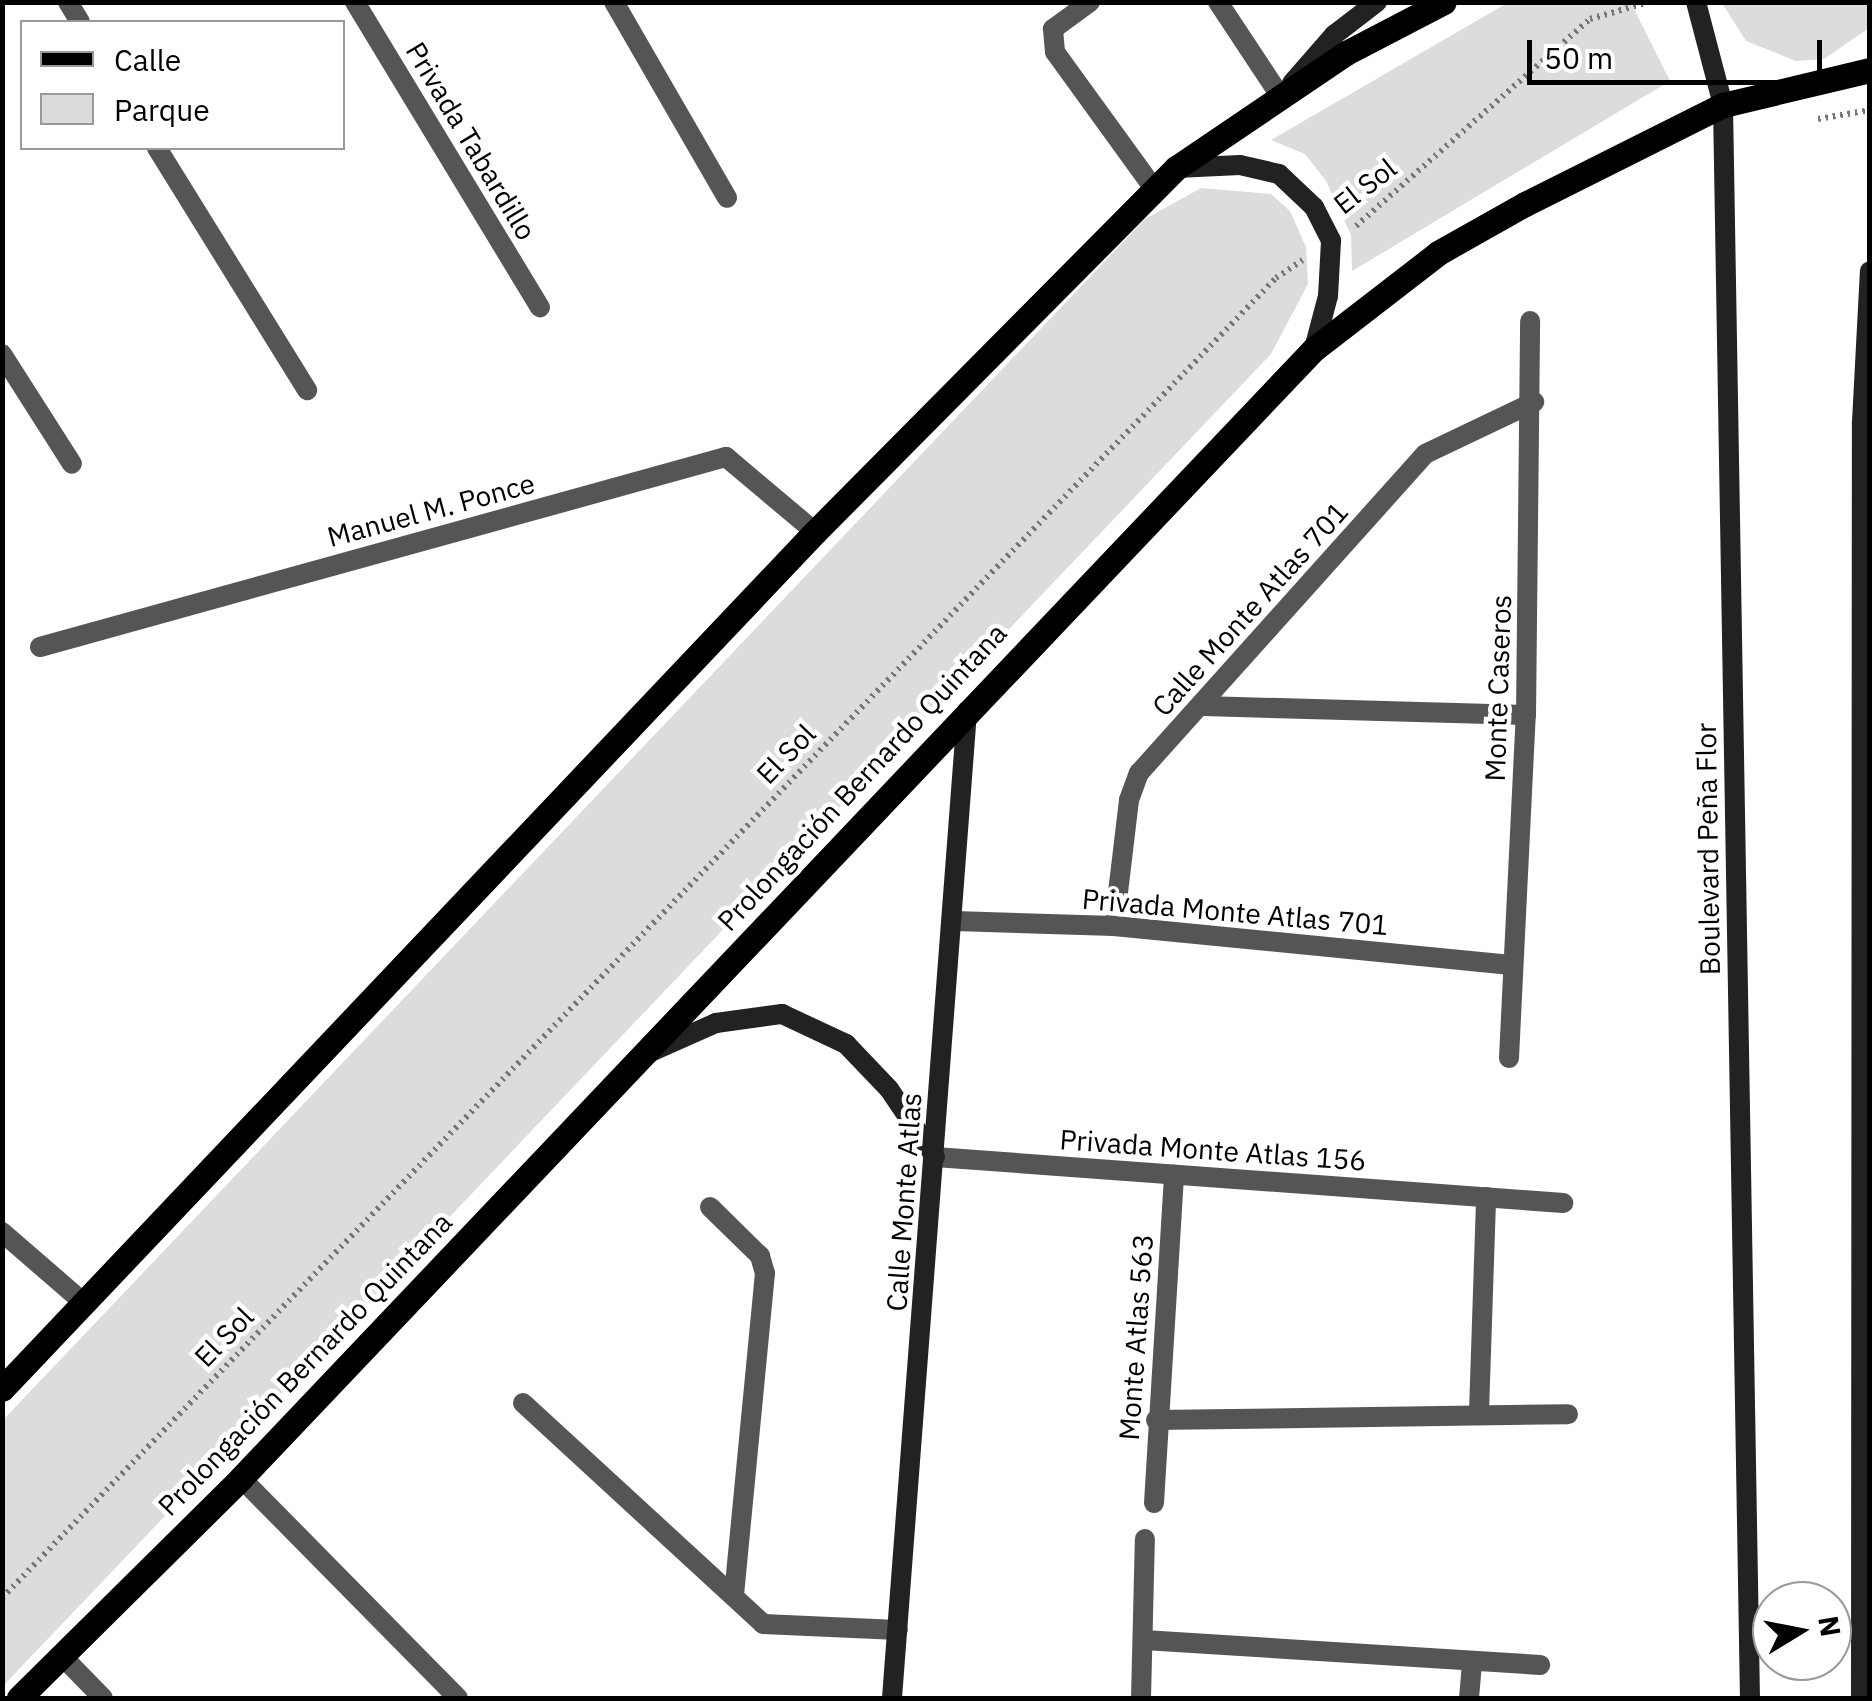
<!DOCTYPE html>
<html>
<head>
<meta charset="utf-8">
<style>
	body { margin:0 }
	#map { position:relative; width:1872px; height:1701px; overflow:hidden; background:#fff; font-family:"IBM Plex Sans",sans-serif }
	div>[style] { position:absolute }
	.green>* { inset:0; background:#dcdcdc }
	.path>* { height:6px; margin-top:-3px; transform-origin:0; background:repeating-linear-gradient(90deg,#777 0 2.5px,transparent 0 7.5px) }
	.lane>* { height:20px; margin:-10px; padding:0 10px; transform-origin:10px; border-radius:10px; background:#555 }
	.street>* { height:20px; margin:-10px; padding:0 10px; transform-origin:10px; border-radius:10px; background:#555 }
	.secondary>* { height:20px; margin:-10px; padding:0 10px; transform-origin:10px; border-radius:10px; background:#222 }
	.primary>* { height:25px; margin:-12.5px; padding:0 12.5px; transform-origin:12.5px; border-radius:12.5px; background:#000 }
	span { translate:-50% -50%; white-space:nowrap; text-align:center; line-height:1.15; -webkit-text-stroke:9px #fff; paint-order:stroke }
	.street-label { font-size:28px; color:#000 }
	.frame { position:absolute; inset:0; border:5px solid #000; pointer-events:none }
	.legend { position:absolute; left:20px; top:20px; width:325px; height:130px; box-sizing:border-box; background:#fff; border:2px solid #999; margin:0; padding:12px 18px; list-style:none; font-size:30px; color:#000 }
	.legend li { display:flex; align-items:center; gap:20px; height:50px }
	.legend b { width:50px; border:2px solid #999 }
	.north { position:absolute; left:1752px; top:1581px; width:100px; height:100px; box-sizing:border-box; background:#fff; border:2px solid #999; border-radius:50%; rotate:80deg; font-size:28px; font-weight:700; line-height:40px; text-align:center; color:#000 }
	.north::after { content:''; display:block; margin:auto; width:35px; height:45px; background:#000; clip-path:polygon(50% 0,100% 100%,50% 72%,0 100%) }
	.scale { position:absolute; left:1527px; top:40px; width:295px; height:45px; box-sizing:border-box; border:5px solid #000; border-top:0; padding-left:12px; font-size:30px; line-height:35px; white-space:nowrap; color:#000; -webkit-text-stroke:8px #fff; paint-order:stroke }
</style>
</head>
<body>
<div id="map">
	<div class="green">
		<i style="clip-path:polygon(1509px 2px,1631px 3px,1670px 81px,1352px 271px,1351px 235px,1326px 181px,1305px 154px,1271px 140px)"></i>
		<i style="clip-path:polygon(1722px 3px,1869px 3px,1869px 28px,1824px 59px,1796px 61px,1746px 41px)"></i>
		<i style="clip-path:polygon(1201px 188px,1271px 194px,1290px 211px,1306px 247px,1308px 284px,1271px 354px,3px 1686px,3px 1420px,1145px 219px)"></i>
	</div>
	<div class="path">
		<i style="left:1818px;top:119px;width:53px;rotate:-9.8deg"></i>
		<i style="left:1356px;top:226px;width:312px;rotate:-41.5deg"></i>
		<i style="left:1590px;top:19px;width:61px;rotate:-16.1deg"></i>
		<i style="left:2px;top:1598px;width:1835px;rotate:-46.02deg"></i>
		<i style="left:1276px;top:278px;width:32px;rotate:-34deg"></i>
	</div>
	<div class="lane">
		<i style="left:1090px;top:2px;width:46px;rotate:143.9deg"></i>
		<i style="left:1053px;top:29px;width:23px;rotate:85deg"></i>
		<i style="left:1055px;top:52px;width:170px;rotate:54.1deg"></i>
		<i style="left:1218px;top:2px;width:110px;rotate:56.5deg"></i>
	</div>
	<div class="street">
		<i style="left:68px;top:2px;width:23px;rotate:59deg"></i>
		<i style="left:355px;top:2px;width:357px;rotate:58.8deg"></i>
		<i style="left:614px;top:2px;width:226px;rotate:60deg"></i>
		<i style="left:157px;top:148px;width:285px;rotate:58.2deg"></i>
		<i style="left:2px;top:354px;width:130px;rotate:57.5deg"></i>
		<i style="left:40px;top:647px;width:712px;rotate:-15.48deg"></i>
		<i style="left:726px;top:457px;width:116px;rotate:40.1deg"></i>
		<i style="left:1203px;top:706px;width:323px;rotate:1.6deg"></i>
		<i style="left:954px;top:921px;width:160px;rotate:1.8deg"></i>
		<i style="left:1114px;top:926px;width:399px;rotate:5.6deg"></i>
		<i style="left:1114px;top:926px;width:127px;rotate:-83.2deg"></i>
		<i style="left:1129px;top:800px;width:29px;rotate:-70deg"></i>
		<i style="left:1139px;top:773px;width:428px;rotate:-48.1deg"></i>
		<i style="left:1425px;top:454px;width:121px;rotate:-25.5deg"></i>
		<i style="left:1509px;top:1058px;width:343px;rotate:-87.2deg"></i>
		<i style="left:1526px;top:715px;width:394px;rotate:-89.4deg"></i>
		<i style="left:935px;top:1157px;width:630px;rotate:4.19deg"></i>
		<i style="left:710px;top:1207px;width:70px;rotate:44.4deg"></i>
		<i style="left:760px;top:1256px;width:18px;rotate:74deg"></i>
		<i style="left:765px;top:1273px;width:325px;rotate:95.5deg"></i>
		<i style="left:2px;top:1232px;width:108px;rotate:40.9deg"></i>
		<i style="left:523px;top:1403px;width:326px;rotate:42.6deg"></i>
		<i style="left:763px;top:1624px;width:135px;rotate:2.5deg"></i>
		<i style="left:1479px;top:1412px;width:215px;rotate:-88.1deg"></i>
		<i style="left:1156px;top:1420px;width:412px;rotate:-0.8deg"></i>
		<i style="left:241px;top:1478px;width:309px;rotate:45.4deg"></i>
		<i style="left:1154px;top:1503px;width:329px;rotate:-86.5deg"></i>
		<i style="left:1144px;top:1640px;width:397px;rotate:3.6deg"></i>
		<i style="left:61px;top:1655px;width:60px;rotate:45.7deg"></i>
		<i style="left:1141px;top:1698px;width:159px;rotate:-88.6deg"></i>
		<i style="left:1469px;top:1698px;width:37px;rotate:-85deg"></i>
	</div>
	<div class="secondary">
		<i style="left:1696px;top:2px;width:106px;rotate:75.3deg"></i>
		<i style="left:1723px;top:105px;width:1593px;rotate:89.03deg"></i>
		<i style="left:1292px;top:83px;width:64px;rotate:-48.8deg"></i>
		<i style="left:1334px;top:35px;width:54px;rotate:-37.5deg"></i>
		<i style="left:1176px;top:168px;width:64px;rotate:-2.7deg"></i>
		<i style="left:1240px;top:165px;width:40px;rotate:13deg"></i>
		<i style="left:1279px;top:174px;width:48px;rotate:43.3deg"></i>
		<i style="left:1314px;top:207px;width:38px;rotate:63deg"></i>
		<i style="left:1331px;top:241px;width:55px;rotate:93.1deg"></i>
		<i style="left:1328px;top:296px;width:55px;rotate:104.8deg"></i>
		<i style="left:648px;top:1053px;width:74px;rotate:-23.8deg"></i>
		<i style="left:716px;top:1023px;width:67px;rotate:-7.8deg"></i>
		<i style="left:782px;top:1014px;width:71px;rotate:25.1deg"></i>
		<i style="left:846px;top:1044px;width:62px;rotate:46.3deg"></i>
		<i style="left:889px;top:1089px;width:82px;rotate:55.9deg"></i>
		<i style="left:892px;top:1698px;width:990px;rotate:-85.65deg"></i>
		<i style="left:1861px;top:1698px;width:1276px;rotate:-89.96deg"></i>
		<i style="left:1862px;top:422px;width:151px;rotate:-87deg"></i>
	</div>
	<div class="primary">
		<i style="left:2px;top:1389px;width:1181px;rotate:-46.51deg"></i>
		<i style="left:815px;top:532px;width:513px;rotate:-45.24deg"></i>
		<i style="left:1176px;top:168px;width:205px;rotate:-34.1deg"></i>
		<i style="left:1346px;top:53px;width:110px;rotate:-27.5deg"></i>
		<i style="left:19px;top:1698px;width:313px;rotate:-44.7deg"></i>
		<i style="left:241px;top:1478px;width:1558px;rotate:-46.46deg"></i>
		<i style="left:1314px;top:349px;width:157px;rotate:-37.7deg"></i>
		<i style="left:1438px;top:253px;width:100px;rotate:-29.4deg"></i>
		<i style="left:1525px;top:204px;width:221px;rotate:-26.6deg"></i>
		<i style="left:1723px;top:105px;width:151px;rotate:-13.4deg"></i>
	</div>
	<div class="street-label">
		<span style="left:471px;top:141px;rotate:59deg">Privada Tabardillo</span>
		<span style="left:1365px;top:186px;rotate:-38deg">El Sol</span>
		<span style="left:431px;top:510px;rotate:-15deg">Manuel M. Ponce</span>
		<span style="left:1250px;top:609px;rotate:-48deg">Calle Monte Atlas 701</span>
		<span style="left:1498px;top:688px;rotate:-88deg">Monte Caseros</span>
		<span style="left:786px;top:754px;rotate:-46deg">El Sol</span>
		<span style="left:862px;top:777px;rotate:-47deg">Prolongación Bernardo Quintana</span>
		<span style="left:1708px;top:849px;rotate:-91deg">Boulevard Peña Flor</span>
		<span style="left:1235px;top:912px;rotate:5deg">Privada Monte Atlas 701</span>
		<span style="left:1213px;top:1150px;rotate:4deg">Privada Monte Atlas 156</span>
		<span style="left:904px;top:1202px;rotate:-86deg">Calle Monte Atlas</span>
		<span style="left:224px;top:1337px;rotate:-46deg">El Sol</span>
		<span style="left:1136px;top:1337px;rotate:-86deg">Monte Atlas 563</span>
		<span style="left:305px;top:1364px;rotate:-46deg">Prolongación Bernardo Quintana</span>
	</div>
	<div class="frame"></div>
	<ul class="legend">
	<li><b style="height:12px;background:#000"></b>Calle</li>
	<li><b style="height:28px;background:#dcdcdc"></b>Parque</li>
	</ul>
	<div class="north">N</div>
	<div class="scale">50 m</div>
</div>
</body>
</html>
